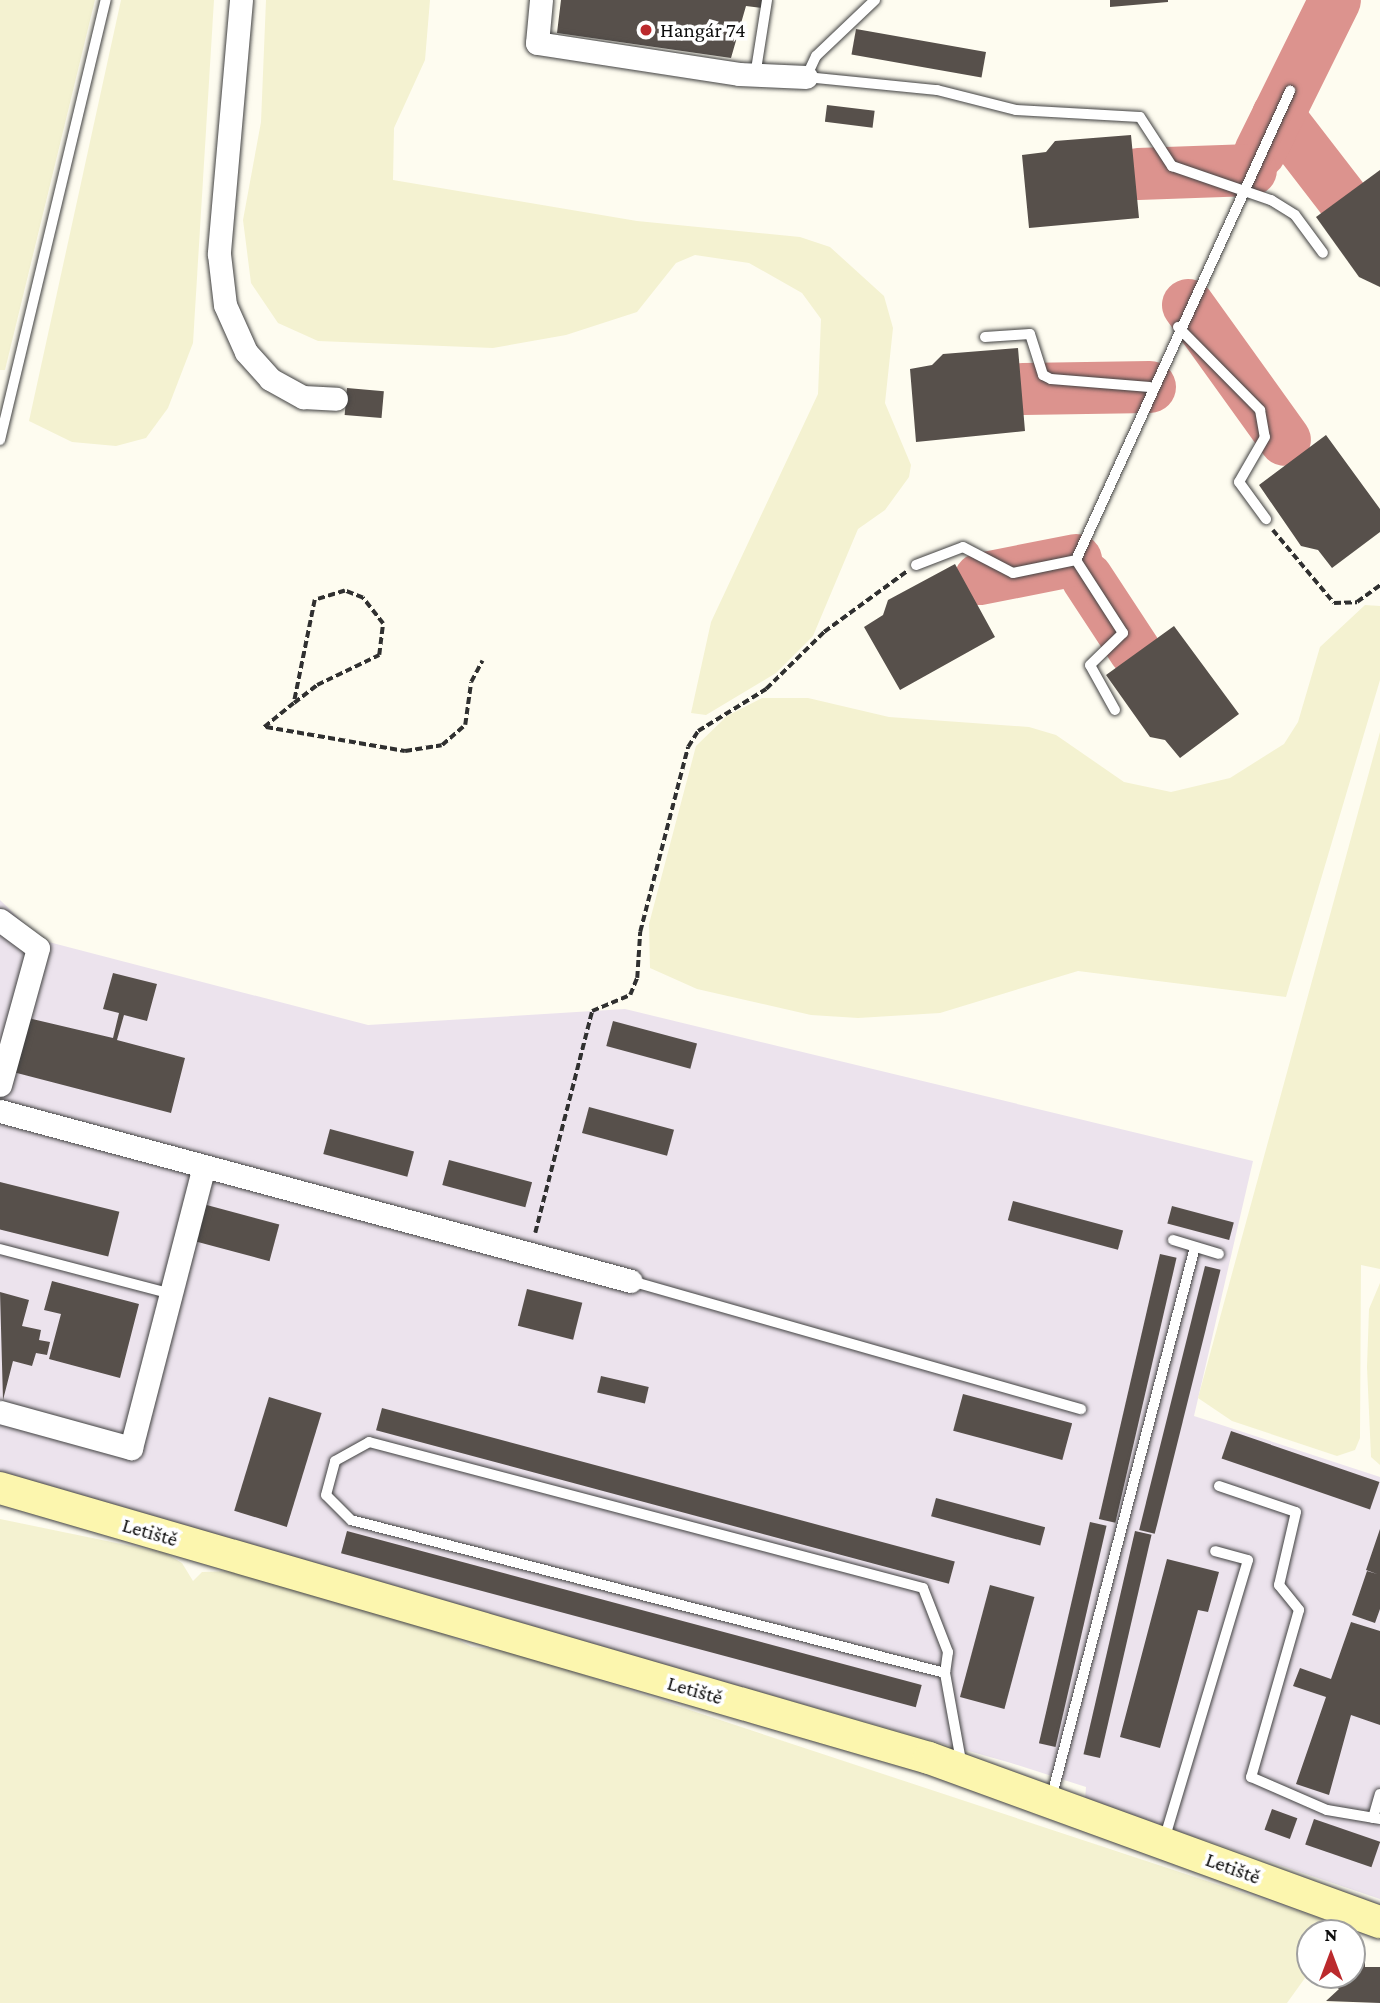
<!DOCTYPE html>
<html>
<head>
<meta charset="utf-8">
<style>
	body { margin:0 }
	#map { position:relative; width:1380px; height:2003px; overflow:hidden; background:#fefcf0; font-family:"Crimson Pro",serif }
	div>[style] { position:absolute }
	.industrial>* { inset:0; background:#ece3ed }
	.farmland>* { inset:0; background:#f4f2d1 }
	.taxiway>* { height:52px; margin:-26px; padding:0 26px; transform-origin:26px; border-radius:26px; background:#dc938e }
	.building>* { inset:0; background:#57504b; transform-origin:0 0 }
	.path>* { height:3.5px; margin-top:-1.75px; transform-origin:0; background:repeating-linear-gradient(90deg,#303030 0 7px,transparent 0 10.5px) }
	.roads { filter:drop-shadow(0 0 2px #414141) drop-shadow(0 0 2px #414141) }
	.lane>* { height:10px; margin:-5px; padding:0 5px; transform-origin:5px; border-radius:5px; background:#fff }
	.street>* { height:23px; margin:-11.5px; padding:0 11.5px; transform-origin:11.5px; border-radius:11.5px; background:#fff }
	.secondary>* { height:32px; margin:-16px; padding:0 16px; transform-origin:16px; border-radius:16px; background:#fcf6ae }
	.dots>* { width:19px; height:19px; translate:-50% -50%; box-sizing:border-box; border:4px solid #fff; border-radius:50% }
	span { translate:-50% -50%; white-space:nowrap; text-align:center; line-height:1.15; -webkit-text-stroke:7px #fff; paint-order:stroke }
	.poi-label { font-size:21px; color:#0e0e0e }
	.left { translate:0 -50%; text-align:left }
	.street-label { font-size:21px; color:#0e0e0e }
	.north { position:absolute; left:1296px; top:1919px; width:70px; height:70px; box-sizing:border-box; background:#fff; border:2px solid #9f9f9f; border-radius:50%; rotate:0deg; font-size:19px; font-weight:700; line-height:28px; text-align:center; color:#0e0e0e }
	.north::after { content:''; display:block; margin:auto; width:24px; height:32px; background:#bb2a2d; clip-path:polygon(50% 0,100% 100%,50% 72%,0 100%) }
</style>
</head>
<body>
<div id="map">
	<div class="industrial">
		<i style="clip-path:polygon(0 900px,41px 940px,368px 1025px,625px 1009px,1253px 1161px,1194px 1416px,1380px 1477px,1380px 1899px,1094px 1803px,1085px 1800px,1086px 1787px,1011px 1763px,0 1477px)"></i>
	</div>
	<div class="farmland">
		<i style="clip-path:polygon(0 0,95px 0,5px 370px,0 370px)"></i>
		<i style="clip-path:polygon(121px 0,214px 0,193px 343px,168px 408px,146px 438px,116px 446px,72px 442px,29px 421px)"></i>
		<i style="clip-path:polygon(266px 0,430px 0,425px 60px,394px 128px,393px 180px,637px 221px,800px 237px,830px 247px,884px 296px,893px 328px,885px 403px,911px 465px,909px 477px,885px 510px,858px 529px,813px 636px,776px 673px,706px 715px,691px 713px,711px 622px,818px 394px,821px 319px,802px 293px,749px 263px,695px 255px,676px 263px,637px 312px,566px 335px,493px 348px,318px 341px,278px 323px,251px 283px,243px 220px,261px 122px)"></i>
		<i style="clip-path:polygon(1365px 605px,1380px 606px,1380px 680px,1286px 997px,1078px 971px,940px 1013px,858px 1018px,811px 1015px,697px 989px,650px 968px,649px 924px,696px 746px,727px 716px,762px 698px,808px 698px,889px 717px,1029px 727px,1056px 735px,1124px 782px,1171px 792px,1230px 778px,1284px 744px,1298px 722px,1320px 647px)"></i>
		<i style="clip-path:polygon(1380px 732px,1380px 1269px,1361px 1265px,1360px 1438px,1355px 1450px,1337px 1456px,1232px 1421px,1198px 1398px)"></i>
		<i style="clip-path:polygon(1380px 1283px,1380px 1465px,1371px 1457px,1367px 1367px,1369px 1309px)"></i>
		<i style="clip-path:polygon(0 1519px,165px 1553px,182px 1563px,193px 1581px,202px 1572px,232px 1571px,440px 1631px,472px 1647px,508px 1650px,1343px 1926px,1338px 1933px,1310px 1933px,1310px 1971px,1287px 2003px,0 2003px)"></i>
	</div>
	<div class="taxiway">
		<i style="left:1278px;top:115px;width:105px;rotate:52.4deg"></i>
		<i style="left:1260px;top:152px;width:169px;rotate:-63.7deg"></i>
		<i style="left:1138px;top:174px;width:113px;rotate:-2deg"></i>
		<i style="left:1188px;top:305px;width:166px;rotate:54.3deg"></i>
		<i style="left:1023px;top:389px;width:127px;rotate:-0.9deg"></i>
		<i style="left:1087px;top:578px;width:87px;rotate:56.7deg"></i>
		<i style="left:980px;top:579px;width:98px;rotate:-11.2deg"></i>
	</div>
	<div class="building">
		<i style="clip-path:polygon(561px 0,763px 0,762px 8px,746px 6px,731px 58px,557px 33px)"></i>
		<i style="clip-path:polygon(1110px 0,1168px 0,1168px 2px,1110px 7px)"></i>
		<i style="left:856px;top:29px;width:132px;height:26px;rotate:10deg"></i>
		<i style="left:827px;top:105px;width:48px;height:17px;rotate:7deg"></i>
		<i style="clip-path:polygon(1131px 135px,1139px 218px,1029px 228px,1022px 155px,1046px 152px,1055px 141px)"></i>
		<i style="clip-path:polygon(1380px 170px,1380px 287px,1359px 277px,1316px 217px)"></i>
		<i style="clip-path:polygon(1018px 348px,1025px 431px,916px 442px,910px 369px,932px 365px,943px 354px)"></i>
		<i style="left:347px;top:388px;width:37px;height:27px;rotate:5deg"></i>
		<i style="clip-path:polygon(1326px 435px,1380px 509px,1380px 532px,1332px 568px,1318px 550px,1301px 546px,1259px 485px)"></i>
		<i style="clip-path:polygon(955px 564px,995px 637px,900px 690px,864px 627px,883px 615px,888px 600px)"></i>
		<i style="clip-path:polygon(1174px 626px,1239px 714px,1180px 758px,1165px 740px,1150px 737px,1106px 675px)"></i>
		<i style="clip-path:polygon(113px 973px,157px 984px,147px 1021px,124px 1015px,117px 1040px,185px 1058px,171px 1113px,13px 1072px,28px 1018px,113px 1038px,119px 1013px,103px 1009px)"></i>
		<i style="left:613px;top:1021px;width:87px;height:26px;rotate:15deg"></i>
		<i style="left:589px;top:1107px;width:88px;height:27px;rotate:15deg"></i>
		<i style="left:330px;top:1129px;width:87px;height:26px;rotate:15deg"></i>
		<i style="left:449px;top:1160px;width:86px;height:26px;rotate:15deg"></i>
		<i style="left:0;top:1182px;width:123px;height:46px;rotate:14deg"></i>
		<i style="left:1013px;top:1201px;width:114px;height:20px;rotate:15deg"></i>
		<i style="left:203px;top:1204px;width:79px;height:38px;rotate:15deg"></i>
		<i style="left:1172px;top:1206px;width:64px;height:18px;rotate:15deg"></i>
		<i style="left:1160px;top:1254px;width:17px;height:272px;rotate:13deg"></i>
		<i style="left:1205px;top:1266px;width:16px;height:272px;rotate:14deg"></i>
		<i style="clip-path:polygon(52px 1281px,139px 1304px,120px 1378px,49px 1359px,61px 1314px,44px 1310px)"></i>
		<i style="left:527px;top:1289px;width:57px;height:38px;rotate:14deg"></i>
		<i style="clip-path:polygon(0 1292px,29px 1300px,22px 1326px,41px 1330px,39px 1340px,50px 1342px,47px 1355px,36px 1353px,32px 1366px,13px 1361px,3px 1400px)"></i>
		<i style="left:601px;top:1376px;width:49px;height:17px;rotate:13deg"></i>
		<i style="left:963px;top:1394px;width:113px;height:38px;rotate:15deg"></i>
		<i style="left:269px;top:1397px;width:55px;height:119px;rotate:17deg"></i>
		<i style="left:382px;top:1408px;width:593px;height:23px;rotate:15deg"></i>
		<i style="left:1231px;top:1431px;width:157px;height:29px;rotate:19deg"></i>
		<i style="left:936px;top:1498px;width:113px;height:19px;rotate:15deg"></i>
		<i style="left:1090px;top:1522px;width:17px;height:227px;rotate:13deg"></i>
		<i style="clip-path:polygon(1380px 1529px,1380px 1609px,1375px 1623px,1352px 1615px,1367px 1571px,1377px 1574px,1366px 1570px)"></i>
		<i style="left:347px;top:1531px;width:595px;height:23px;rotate:15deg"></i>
		<i style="left:1135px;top:1531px;width:17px;height:229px;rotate:13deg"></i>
		<i style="clip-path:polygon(1167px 1559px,1219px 1572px,1208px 1612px,1198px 1610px,1160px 1748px,1120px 1737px)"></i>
		<i style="left:990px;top:1585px;width:46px;height:116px;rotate:15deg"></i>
		<i style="clip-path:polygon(1351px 1622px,1380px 1631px,1380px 1725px,1351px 1715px,1329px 1795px,1296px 1784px,1326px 1697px,1293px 1686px,1300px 1668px,1331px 1679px)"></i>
		<i style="left:1272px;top:1809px;width:27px;height:22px;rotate:20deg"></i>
		<i style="left:1314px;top:1819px;width:70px;height:27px;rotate:19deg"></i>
		<i style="clip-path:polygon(1352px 1955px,1365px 1959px,1365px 1967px,1380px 1967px,1380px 2003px,1326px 2001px,1339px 1989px,1322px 1977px,1352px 1975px)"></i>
	</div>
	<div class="path">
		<i style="left:1273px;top:530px;width:95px;rotate:50.1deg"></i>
		<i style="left:1334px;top:603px;width:23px;rotate:-2deg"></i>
		<i style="left:1357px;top:602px;width:29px;rotate:-36deg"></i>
		<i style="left:264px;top:727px;width:38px;rotate:-39deg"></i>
		<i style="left:294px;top:703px;width:29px;rotate:-38deg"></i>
		<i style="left:317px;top:685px;width:69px;rotate:-25.8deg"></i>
		<i style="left:379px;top:655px;width:31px;rotate:-83deg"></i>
		<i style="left:383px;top:624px;width:33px;rotate:-128deg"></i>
		<i style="left:363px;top:598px;width:19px;rotate:-159deg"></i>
		<i style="left:345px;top:591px;width:31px;rotate:163deg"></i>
		<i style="left:315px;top:600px;width:105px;rotate:101.5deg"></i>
		<i style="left:266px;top:727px;width:141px;rotate:9.8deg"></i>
		<i style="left:405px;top:751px;width:37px;rotate:-9deg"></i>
		<i style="left:442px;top:745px;width:30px;rotate:-41deg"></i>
		<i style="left:465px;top:725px;width:43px;rotate:-82.1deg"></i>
		<i style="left:471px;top:682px;width:24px;rotate:-62deg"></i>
		<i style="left:535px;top:1233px;width:229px;rotate:-75.6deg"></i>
		<i style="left:592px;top:1011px;width:41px;rotate:-22.8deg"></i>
		<i style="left:630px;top:995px;width:18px;rotate:-68deg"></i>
		<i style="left:637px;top:978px;width:46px;rotate:-86.3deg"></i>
		<i style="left:640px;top:932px;width:191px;rotate:-75.5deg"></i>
		<i style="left:688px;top:747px;width:19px;rotate:-58deg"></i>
		<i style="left:698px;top:731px;width:80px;rotate:-31.7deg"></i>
		<i style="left:766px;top:689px;width:81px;rotate:-44.5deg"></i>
		<i style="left:824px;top:632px;width:102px;rotate:-36.2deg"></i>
	</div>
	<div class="roads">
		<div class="lane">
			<i style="left:875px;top:0;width:81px;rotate:136.5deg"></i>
			<i style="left:816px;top:56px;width:23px;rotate:115deg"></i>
			<i style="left:806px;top:77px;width:132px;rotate:5.7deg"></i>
			<i style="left:937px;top:90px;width:81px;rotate:14.2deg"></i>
			<i style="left:1016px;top:110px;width:124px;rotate:3.2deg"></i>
			<i style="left:1140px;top:117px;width:59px;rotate:56.9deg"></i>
			<i style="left:1172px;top:166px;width:105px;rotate:19deg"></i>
			<i style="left:1271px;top:200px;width:28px;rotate:32deg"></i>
			<i style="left:1295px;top:215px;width:47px;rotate:53.6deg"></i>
			<i style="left:755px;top:76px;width:77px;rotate:-81deg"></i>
			<i style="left:1178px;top:327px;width:117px;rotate:45.3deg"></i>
			<i style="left:1260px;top:410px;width:27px;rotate:80deg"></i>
			<i style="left:1265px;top:437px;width:52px;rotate:120deg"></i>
			<i style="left:1239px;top:482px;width:46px;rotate:53.9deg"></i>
			<i style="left:985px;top:337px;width:45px;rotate:-3.8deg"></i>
			<i style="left:1030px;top:334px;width:43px;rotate:72.4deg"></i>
			<i style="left:1043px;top:375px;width:9px;rotate:27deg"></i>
			<i style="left:1051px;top:379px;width:99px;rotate:4.6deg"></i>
			<i style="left:0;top:440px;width:453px;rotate:-76.5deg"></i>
			<i style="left:916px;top:565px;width:50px;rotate:-21deg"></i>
			<i style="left:963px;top:547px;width:56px;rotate:27.5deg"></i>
			<i style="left:1013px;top:573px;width:64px;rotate:-11.7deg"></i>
			<i style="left:1115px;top:710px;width:51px;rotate:-119.1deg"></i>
			<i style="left:1090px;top:665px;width:46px;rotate:-44.1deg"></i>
			<i style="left:1123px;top:633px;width:87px;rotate:-122.8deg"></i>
			<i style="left:1076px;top:560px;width:516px;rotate:-65.47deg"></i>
			<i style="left:1173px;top:1240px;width:48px;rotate:16.9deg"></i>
			<i style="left:0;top:1249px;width:177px;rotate:14.7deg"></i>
			<i style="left:631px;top:1281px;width:468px;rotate:15.9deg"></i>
			<i style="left:1219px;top:1486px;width:81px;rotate:18.7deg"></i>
			<i style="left:1296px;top:1512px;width:75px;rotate:103.1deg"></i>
			<i style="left:1279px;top:1585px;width:32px;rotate:51deg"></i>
			<i style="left:1299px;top:1610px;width:174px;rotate:106deg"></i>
			<i style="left:1251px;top:1777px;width:83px;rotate:23.5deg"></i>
			<i style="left:1327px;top:1810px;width:54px;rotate:9.6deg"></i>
			<i style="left:945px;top:1673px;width:613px;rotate:-165.56deg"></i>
			<i style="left:351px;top:1520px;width:35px;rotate:-135deg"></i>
			<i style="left:326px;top:1495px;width:35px;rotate:-75deg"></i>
			<i style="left:335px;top:1461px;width:39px;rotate:-29deg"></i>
			<i style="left:369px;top:1442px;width:573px;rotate:14.76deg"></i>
			<i style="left:923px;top:1588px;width:69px;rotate:68.7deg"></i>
			<i style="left:948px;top:1652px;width:21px;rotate:98deg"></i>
			<i style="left:945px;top:1673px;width:96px;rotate:79.7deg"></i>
			<i style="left:1051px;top:1799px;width:570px;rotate:-75.38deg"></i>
			<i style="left:1373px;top:1818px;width:25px;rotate:-74deg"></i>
			<i style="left:1164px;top:1840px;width:292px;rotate:-73.3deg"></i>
			<i style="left:1248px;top:1560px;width:34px;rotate:-165deg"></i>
		</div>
		<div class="street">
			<i style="left:241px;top:0;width:255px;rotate:95deg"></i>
			<i style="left:219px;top:254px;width:51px;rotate:83.3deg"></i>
			<i style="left:225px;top:305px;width:51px;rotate:65.9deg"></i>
			<i style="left:246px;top:352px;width:36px;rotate:48deg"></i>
			<i style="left:270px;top:379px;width:38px;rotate:29deg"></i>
			<i style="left:303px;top:397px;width:33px;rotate:3deg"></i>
			<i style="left:541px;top:0;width:43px;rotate:95.3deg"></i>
			<i style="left:537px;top:43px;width:204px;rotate:8.7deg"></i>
			<i style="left:739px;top:74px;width:67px;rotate:2.6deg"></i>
			<i style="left:0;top:920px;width:47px;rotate:36.4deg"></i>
			<i style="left:38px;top:948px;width:142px;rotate:105.5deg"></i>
			<i style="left:0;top:1111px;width:653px;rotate:15.08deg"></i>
			<i style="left:0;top:1412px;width:136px;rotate:15.4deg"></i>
			<i style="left:131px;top:1448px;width:287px;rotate:-75.5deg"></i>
		</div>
		<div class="secondary">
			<i style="left:0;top:1488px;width:967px;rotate:16.21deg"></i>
			<i style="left:929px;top:1758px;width:480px;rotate:20deg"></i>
		</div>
	</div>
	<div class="dots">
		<i style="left:646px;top:30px;background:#bb2a2d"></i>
	</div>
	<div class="poi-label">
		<span class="left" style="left:660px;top:30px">Hangár 74</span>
	</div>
	<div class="street-label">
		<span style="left:150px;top:1532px;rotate:16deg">Letiště</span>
		<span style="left:695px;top:1690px;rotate:16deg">Letiště</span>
		<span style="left:1233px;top:1868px;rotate:20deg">Letiště</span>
	</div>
	<div class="north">N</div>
</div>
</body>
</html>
